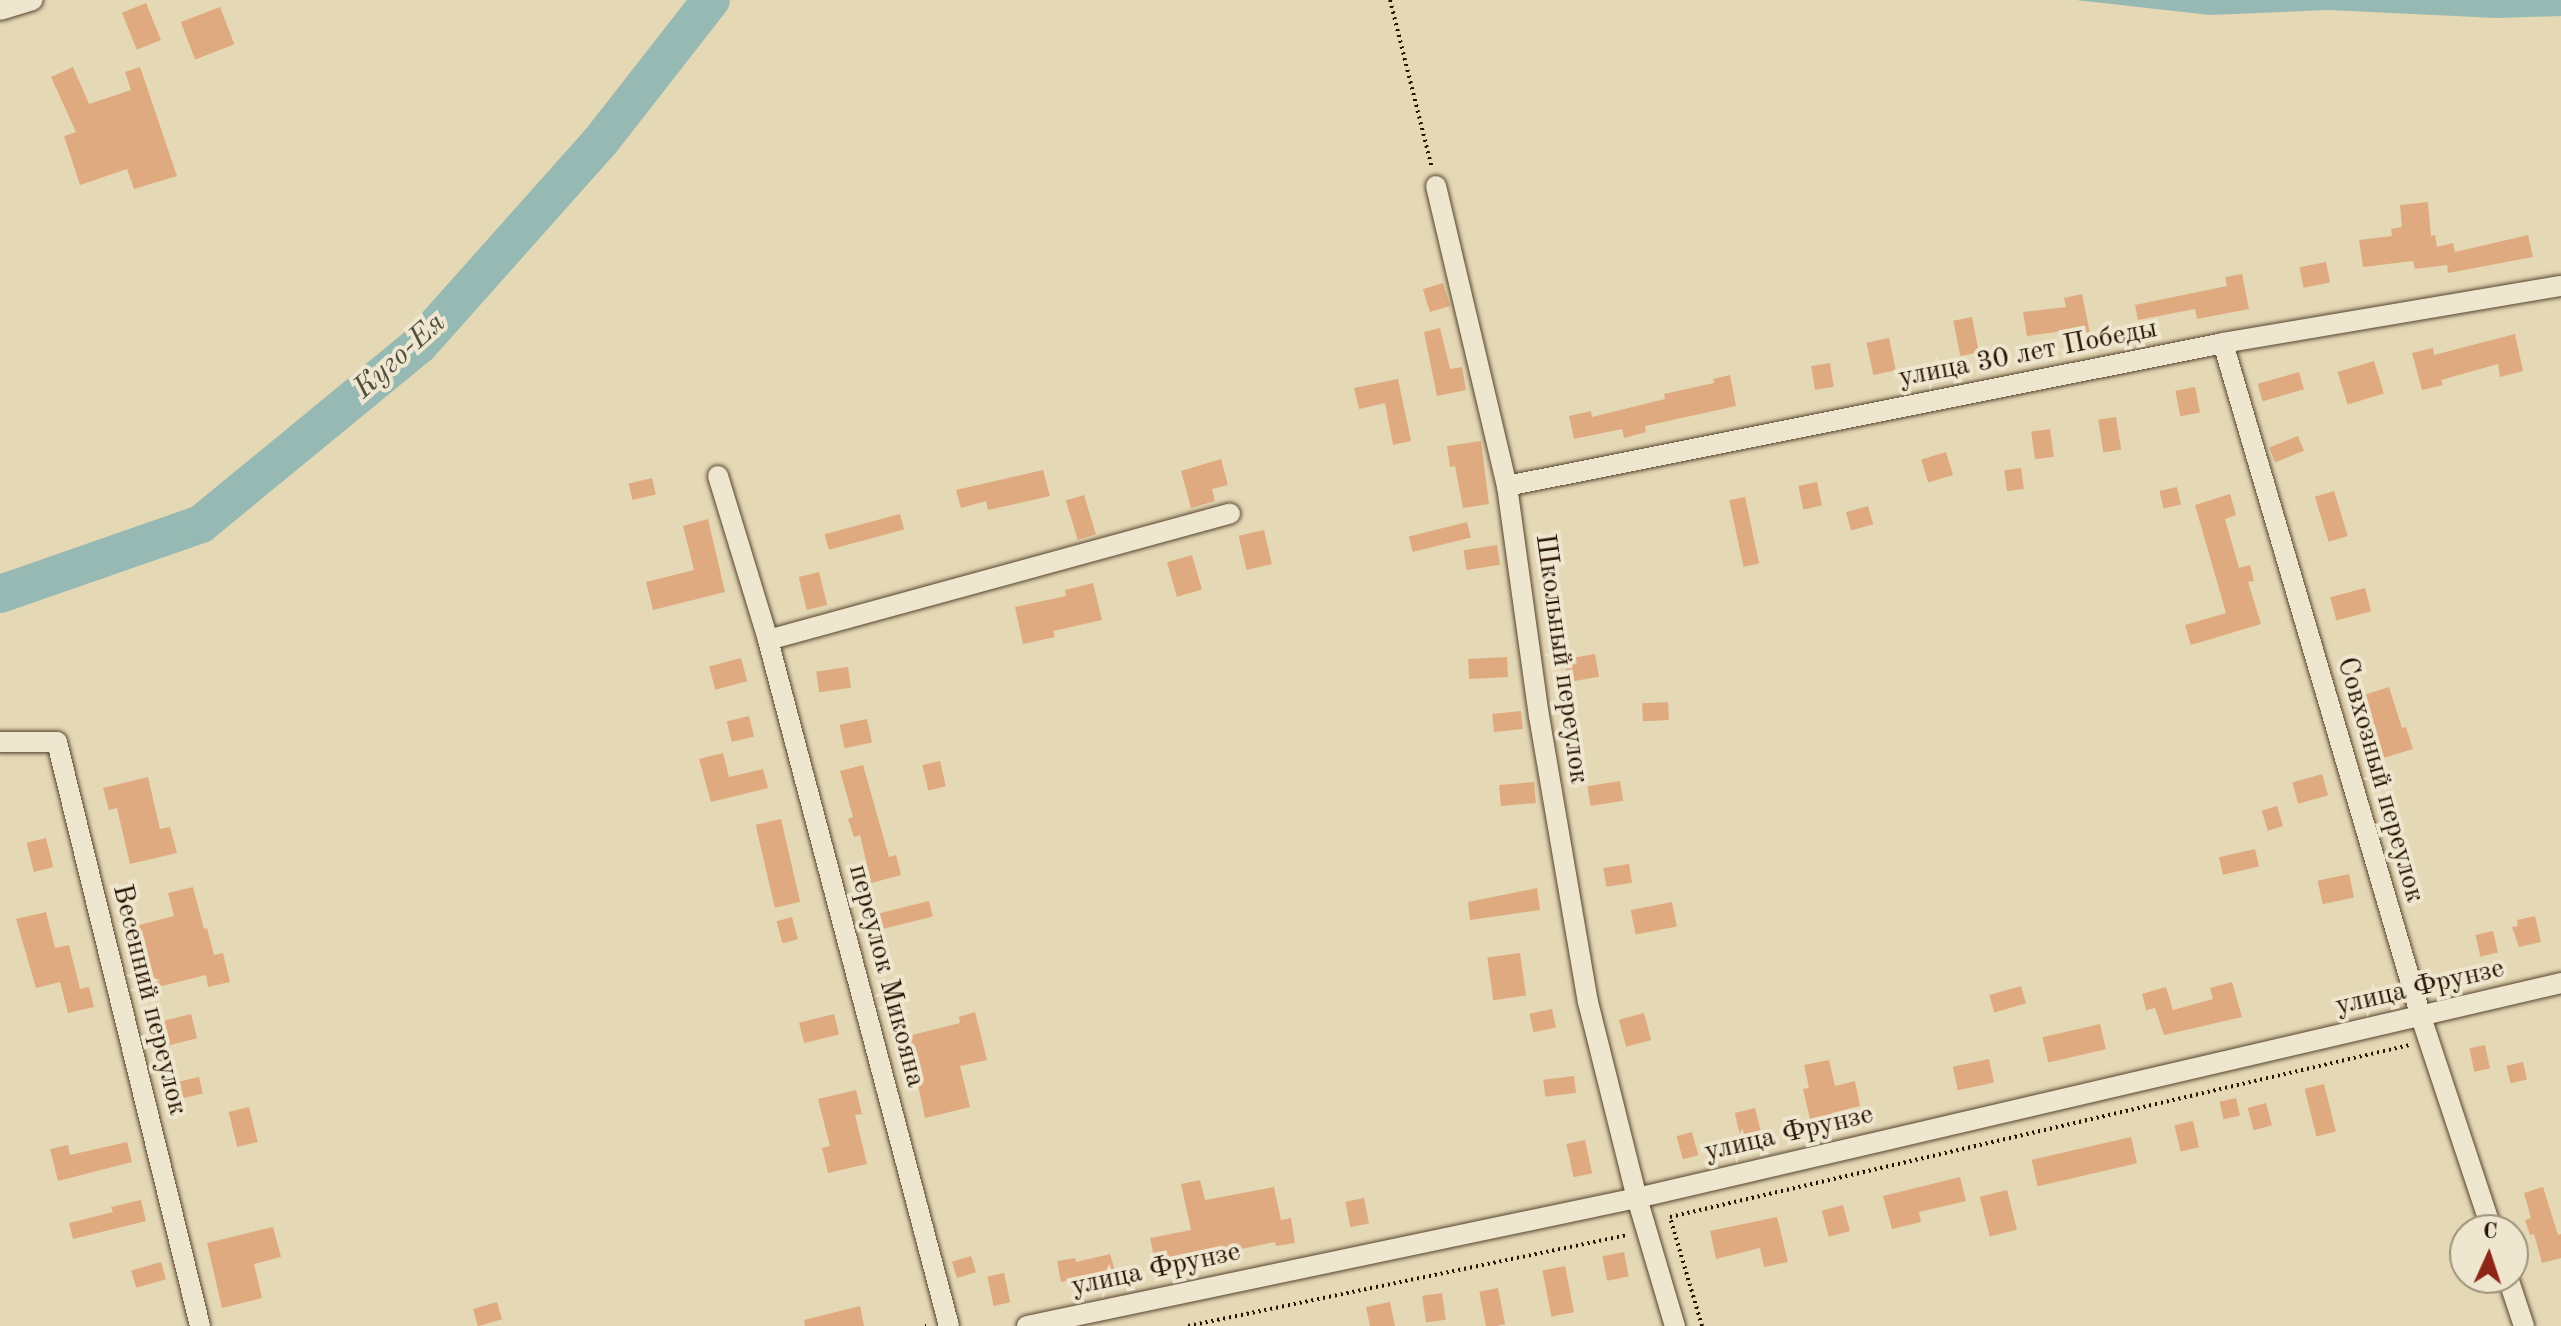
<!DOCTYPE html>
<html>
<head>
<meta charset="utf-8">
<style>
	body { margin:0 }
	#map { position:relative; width:2561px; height:1326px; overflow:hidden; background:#e5d8b5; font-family:"Old Standard TT",serif }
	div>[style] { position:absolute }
	.water>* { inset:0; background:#96b9b3 }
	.river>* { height:38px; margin:-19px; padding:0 19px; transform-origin:19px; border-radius:19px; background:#96b9b3 }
	.building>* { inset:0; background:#e0aa80; transform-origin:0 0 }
	.path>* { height:4px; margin-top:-2px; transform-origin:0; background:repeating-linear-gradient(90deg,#271301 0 2px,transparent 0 6px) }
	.roads { filter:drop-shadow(0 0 2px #56442e) drop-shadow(0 0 2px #56442e) }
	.minor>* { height:20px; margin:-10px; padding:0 10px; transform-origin:10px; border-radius:10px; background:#eee6cf }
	span { translate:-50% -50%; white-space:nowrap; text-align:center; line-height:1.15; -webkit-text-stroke:8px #eee6cf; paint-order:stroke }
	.street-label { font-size:28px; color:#271301 }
	.water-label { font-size:30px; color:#4e4d3f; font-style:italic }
	.north { position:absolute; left:2449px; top:1214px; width:80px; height:80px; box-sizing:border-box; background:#eee6cf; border:2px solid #9e927d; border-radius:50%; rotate:3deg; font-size:22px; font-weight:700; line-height:32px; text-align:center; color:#271301 }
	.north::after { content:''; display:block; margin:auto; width:28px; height:36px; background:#8f2418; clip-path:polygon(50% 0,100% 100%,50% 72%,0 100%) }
</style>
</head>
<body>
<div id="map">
	<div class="water">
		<i style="clip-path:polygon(2076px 0,2561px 0,2561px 16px,2497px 18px,2328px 10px,2210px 15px)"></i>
	</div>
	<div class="river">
		<i style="left:0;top:594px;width:213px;rotate:-19.2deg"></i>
		<i style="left:201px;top:524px;width:282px;rotate:-39.4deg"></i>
		<i style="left:419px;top:345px;width:272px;rotate:-48.3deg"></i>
		<i style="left:600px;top:142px;width:180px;rotate:-52deg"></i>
	</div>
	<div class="building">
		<i style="left:146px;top:3px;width:40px;height:26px;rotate:68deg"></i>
		<i style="left:220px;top:7px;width:40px;height:42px;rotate:69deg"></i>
		<i style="clip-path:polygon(73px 67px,89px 104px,131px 90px,125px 72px,140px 67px,177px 176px,134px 189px,127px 169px,80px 185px,64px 136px,76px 132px,51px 77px)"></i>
		<i style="clip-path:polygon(2428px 202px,2431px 236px,2435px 235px,2437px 247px,2453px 243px,2455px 252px,2528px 235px,2533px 257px,2448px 273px,2447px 265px,2415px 269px,2413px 261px,2363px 267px,2359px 240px,2392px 236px,2391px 229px,2402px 227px,2400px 205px)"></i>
		<i style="left:2326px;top:262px;width:21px;height:27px;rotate:79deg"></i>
		<i style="clip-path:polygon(2242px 274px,2249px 309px,2197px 319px,2195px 309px,2138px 320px,2135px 305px,2227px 286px,2225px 277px)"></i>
		<i style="left:1443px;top:283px;width:24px;height:21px;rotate:73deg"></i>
		<i style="clip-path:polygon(2082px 294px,2090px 333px,2072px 337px,2070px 330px,2027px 336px,2023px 312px,2066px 307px,2064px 298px)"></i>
		<i style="left:1972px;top:317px;width:36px;height:19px;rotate:79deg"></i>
		<i style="clip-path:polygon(1440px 328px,1450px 369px,1462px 367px,1466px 390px,1437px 396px,1424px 332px)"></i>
		<i style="clip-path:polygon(2515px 334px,2523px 371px,2500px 377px,2498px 364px,2441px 380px,2443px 385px,2422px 390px,2412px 353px,2433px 348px,2434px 355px)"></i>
		<i style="left:1889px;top:338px;width:33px;height:23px;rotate:78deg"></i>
		<i style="left:2374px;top:361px;width:34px;height:38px;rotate:73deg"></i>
		<i style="left:1830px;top:363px;width:24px;height:19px;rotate:81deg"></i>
		<i style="left:2299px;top:372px;width:18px;height:43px;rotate:74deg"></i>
		<i style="clip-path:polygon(1730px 375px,1736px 406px,1645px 426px,1646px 432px,1624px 438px,1622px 429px,1574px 439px,1569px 416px,1591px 411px,1592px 417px,1665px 399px,1664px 394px,1714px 383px,1713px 379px)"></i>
		<i style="clip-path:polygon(1398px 379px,1411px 441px,1393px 445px,1385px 403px,1359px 409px,1354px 388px)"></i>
		<i style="left:2195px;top:387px;width:26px;height:20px;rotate:79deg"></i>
		<i style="left:2116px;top:417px;width:33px;height:18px;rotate:81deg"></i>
		<i style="left:2050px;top:429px;width:28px;height:19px;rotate:82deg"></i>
		<i style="left:2298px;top:436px;width:16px;height:31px;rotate:68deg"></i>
		<i style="clip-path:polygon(1481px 441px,1489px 504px,1463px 508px,1455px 466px,1450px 467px,1447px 446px)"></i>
		<i style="left:1946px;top:452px;width:24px;height:26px;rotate:73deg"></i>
		<i style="clip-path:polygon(1221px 459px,1228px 485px,1212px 489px,1215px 501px,1191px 508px,1181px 471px)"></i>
		<i style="left:2021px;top:468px;width:21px;height:17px;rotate:82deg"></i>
		<i style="clip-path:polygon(1043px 470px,1050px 496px,988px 510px,986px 501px,961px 508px,956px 490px)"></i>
		<i style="left:652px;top:478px;width:17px;height:24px;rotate:77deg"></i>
		<i style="left:1817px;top:482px;width:24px;height:19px;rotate:78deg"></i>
		<i style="left:2177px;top:487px;width:18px;height:18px;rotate:77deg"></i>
		<i style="left:2334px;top:491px;width:47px;height:20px;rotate:73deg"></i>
		<i style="clip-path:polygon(2230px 494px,2236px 515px,2225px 519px,2239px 568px,2250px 565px,2254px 581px,2248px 582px,2261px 624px,2191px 645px,2185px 625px,2226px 613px,2195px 505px)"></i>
		<i style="left:1084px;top:495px;width:41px;height:19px;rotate:73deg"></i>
		<i style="left:1745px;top:497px;width:68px;height:16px;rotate:78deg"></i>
		<i style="left:1868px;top:506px;width:19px;height:23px;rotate:74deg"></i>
		<i style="left:900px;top:514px;width:16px;height:78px;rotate:75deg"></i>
		<i style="clip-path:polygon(708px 519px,725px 592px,653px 610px,646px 582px,694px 570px,683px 526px)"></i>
		<i style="left:1467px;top:522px;width:16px;height:60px;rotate:76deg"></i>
		<i style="left:1264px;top:530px;width:35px;height:26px;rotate:77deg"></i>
		<i style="left:1497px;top:545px;width:20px;height:34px;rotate:81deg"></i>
		<i style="left:1192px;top:555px;width:36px;height:26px;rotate:74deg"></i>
		<i style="left:819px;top:572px;width:34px;height:21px;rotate:76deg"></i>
		<i style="clip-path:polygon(1093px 583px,1102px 620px,1053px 631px,1055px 637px,1023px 644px,1015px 607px,1066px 596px,1065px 590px)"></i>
		<i style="left:2365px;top:588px;width:24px;height:36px;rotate:75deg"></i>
		<i style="left:1595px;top:654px;width:23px;height:32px;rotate:80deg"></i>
		<i style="left:1507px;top:657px;width:20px;height:39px;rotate:87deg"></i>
		<i style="left:741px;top:658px;width:24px;height:33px;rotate:75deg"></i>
		<i style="left:848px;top:667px;width:21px;height:32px;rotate:82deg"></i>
		<i style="clip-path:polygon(2389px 687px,2402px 728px,2406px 727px,2413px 749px,2380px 759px,2364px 695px)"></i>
		<i style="left:1668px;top:702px;width:18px;height:26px;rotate:87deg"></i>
		<i style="left:1521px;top:711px;width:18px;height:29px;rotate:84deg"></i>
		<i style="left:749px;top:716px;width:21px;height:23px;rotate:76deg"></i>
		<i style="left:867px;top:719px;width:24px;height:28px;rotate:78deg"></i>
		<i style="clip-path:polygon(723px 753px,729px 777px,763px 769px,768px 788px,711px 802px,699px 759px)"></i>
		<i style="left:940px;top:761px;width:26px;height:18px;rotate:77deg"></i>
		<i style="clip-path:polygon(863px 765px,889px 857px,896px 855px,901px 875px,871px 883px,860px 835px,854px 837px,848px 819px,853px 817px,840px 771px)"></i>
		<i style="left:2322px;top:774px;width:22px;height:31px;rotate:74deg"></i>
		<i style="clip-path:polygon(148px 777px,160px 829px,170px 827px,177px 853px,130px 864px,117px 808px,109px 810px,103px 788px)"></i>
		<i style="left:1620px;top:781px;width:20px;height:33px;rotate:81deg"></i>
		<i style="left:1534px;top:782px;width:21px;height:35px;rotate:85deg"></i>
		<i style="left:2277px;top:806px;width:21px;height:16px;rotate:73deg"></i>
		<i style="left:781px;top:819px;width:85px;height:26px;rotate:77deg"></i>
		<i style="left:46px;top:838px;width:30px;height:20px;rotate:76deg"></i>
		<i style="left:2255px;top:849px;width:18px;height:37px;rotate:77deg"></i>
		<i style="left:1629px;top:864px;width:19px;height:26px;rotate:81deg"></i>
		<i style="left:2349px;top:874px;width:24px;height:32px;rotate:78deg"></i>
		<i style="clip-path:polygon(193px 887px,204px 929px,207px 928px,214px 955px,223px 953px,230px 982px,208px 987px,206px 975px,150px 989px,135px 926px,174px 916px,168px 893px)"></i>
		<i style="clip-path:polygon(1537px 888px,1540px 910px,1470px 920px,1468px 902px)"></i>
		<i style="left:929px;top:901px;width:16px;height:53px;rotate:76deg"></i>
		<i style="left:1672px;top:902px;width:25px;height:42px;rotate:79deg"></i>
		<i style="clip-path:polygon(46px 912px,55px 948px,69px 945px,80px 989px,89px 987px,94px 1007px,68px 1013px,60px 982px,36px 988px,16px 919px)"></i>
		<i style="clip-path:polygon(2535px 916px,2541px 942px,2519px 947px,2512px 927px,2518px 926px,2517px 920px)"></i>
		<i style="left:792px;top:917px;width:23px;height:16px;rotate:75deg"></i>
		<i style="left:2493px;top:931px;width:22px;height:18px;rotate:77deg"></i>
		<i style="left:1520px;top:953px;width:43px;height:33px;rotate:82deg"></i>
		<i style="clip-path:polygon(2232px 982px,2242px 1017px,2164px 1035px,2155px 1008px,2146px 1010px,2142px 994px,2166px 987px,2173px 1010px,2213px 999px,2210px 988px)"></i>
		<i style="left:2021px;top:986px;width:18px;height:33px;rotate:74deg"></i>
		<i style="left:1552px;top:1009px;width:19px;height:23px;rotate:78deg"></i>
		<i style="clip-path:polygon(975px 1012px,987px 1060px,960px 1066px,970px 1107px,925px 1118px,908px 1036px,960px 1023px,959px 1017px)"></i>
		<i style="left:1644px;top:1013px;width:28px;height:26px;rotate:75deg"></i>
		<i style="left:191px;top:1014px;width:25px;height:34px;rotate:76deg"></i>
		<i style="left:834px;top:1014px;width:21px;height:36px;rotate:76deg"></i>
		<i style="left:2100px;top:1024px;width:26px;height:59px;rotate:77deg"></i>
		<i style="left:2485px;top:1045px;width:24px;height:16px;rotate:78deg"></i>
		<i style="left:1989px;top:1059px;width:24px;height:37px;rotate:78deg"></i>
		<i style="clip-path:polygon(1829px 1060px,1835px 1086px,1855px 1081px,1860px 1106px,1832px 1113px,1835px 1123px,1812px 1128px,1803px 1089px,1809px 1088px,1804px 1065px)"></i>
		<i style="left:2523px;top:1062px;width:18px;height:17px;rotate:77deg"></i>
		<i style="left:1574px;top:1076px;width:17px;height:31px;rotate:83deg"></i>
		<i style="left:199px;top:1077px;width:17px;height:30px;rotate:77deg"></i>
		<i style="left:2324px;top:1084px;width:49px;height:20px;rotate:76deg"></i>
		<i style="clip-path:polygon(856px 1090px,862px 1114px,855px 1115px,867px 1164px,828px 1173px,822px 1148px,830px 1146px,818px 1099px)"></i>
		<i style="left:2236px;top:1098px;width:18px;height:17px;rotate:77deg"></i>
		<i style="left:2266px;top:1103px;width:23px;height:19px;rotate:75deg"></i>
		<i style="left:249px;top:1107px;width:36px;height:21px;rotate:76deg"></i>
		<i style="left:1755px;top:1108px;width:30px;height:21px;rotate:76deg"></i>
		<i style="left:2193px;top:1121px;width:27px;height:19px;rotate:77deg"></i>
		<i style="left:1692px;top:1132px;width:24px;height:16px;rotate:75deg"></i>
		<i style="left:2131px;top:1137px;width:27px;height:102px;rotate:77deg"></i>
		<i style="left:1585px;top:1140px;width:34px;height:19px;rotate:78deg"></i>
		<i style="clip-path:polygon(127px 1142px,132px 1162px,58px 1181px,50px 1149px,68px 1145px,70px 1155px)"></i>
		<i style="clip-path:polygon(1960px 1177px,1966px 1201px,1919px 1212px,1921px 1222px,1892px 1229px,1883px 1196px)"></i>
		<i style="clip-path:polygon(1200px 1180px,1205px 1200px,1274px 1187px,1281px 1220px,1291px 1218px,1295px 1243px,1276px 1246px,1275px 1242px,1222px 1253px,1223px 1258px,1157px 1271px,1150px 1238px,1191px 1230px,1181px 1184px)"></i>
		<i style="clip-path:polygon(2543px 1187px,2558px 1235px,2561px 1234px,2561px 1258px,2542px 1263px,2534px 1234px,2530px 1235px,2525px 1220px,2531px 1218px,2524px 1193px)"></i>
		<i style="left:2007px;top:1190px;width:41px;height:28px;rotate:76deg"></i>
		<i style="left:1364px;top:1198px;width:26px;height:19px;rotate:79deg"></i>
		<i style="clip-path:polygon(141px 1200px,146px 1221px,73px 1239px,69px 1223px,113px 1212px,111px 1207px)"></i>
		<i style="left:1843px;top:1205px;width:27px;height:22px;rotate:75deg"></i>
		<i style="clip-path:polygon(1777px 1217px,1788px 1262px,1764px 1267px,1760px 1248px,1716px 1259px,1710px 1231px)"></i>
		<i style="clip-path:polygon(273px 1227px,281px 1257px,254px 1264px,262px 1298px,222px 1308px,207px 1243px)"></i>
		<i style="left:1624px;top:1252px;width:25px;height:22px;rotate:79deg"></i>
		<i style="clip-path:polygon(1110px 1254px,1115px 1271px,1061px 1282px,1057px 1261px,1075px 1258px,1076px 1262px)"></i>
		<i style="left:971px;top:1256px;width:17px;height:20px;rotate:73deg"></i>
		<i style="left:161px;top:1262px;width:18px;height:31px;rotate:74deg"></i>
		<i style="left:1565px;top:1266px;width:47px;height:23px;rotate:79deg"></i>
		<i style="left:1004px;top:1273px;width:30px;height:17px;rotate:78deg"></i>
		<i style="left:1498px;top:1288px;width:37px;height:19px;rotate:79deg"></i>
		<i style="left:1442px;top:1293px;width:27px;height:20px;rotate:82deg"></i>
		<i style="left:497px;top:1302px;width:18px;height:25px;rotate:74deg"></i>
		<i style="clip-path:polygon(1390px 1302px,1395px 1326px,1370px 1326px,1366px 1307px)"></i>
		<i style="clip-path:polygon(860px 1306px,864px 1326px,805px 1326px,804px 1320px)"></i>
	</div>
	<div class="path">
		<i style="left:1390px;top:0;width:173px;rotate:76deg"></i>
		<i style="left:925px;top:1326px;width:1px"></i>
		<i style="left:1188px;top:1326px;width:448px;rotate:-11.7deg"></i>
		<i style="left:1702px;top:1326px;width:114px;rotate:-106.4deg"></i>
		<i style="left:1670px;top:1217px;width:760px;rotate:-13.09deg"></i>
	</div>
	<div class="roads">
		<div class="minor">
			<i style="left:0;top:10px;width:34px;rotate:-17deg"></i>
			<i style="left:1436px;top:186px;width:308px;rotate:76.7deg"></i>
			<i style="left:1507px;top:486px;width:232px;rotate:82.1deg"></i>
			<i style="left:1539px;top:716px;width:290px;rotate:80.3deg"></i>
			<i style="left:1588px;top:1002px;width:202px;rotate:76deg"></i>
			<i style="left:1637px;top:1198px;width:134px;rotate:73.5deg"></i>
			<i style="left:2223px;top:343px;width:702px;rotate:73.63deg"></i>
			<i style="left:2421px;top:1017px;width:225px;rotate:71.6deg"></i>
			<i style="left:718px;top:476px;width:171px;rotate:73deg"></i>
			<i style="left:768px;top:640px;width:709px;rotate:75.22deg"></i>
			<i style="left:1507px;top:486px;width:730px;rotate:-11.29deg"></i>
			<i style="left:2223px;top:343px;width:343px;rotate:-9.6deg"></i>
			<i style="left:768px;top:640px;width:479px;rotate:-15.3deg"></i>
			<i style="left:0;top:742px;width:57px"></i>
			<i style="left:57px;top:742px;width:601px;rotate:76.24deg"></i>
			<i style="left:2508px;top:1278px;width:51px;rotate:71.6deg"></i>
			<i style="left:1027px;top:1326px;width:623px;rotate:-11.85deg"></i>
			<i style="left:1637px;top:1198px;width:949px;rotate:-13.1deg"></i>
		</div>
	</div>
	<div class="street-label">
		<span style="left:2028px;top:354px;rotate:-11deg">улица 30 лет Победы</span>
		<span style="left:1561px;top:659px;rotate:82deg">Школьный переулок</span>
		<span style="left:2380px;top:780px;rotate:74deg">Совхозный переулок</span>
		<span style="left:886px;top:976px;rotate:75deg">переулок Микояна</span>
		<span style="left:2420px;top:988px;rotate:-13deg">улица Фрунзе</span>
		<span style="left:149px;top:1000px;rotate:76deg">Весенний переулок</span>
		<span style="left:1789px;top:1134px;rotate:-13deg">улица Фрунзе</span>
		<span style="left:1156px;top:1270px;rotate:-12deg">улица Фрунзе</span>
	</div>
	<div class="water-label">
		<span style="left:400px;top:356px;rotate:-42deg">Куго-Ея</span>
	</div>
	<div class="north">С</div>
</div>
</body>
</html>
